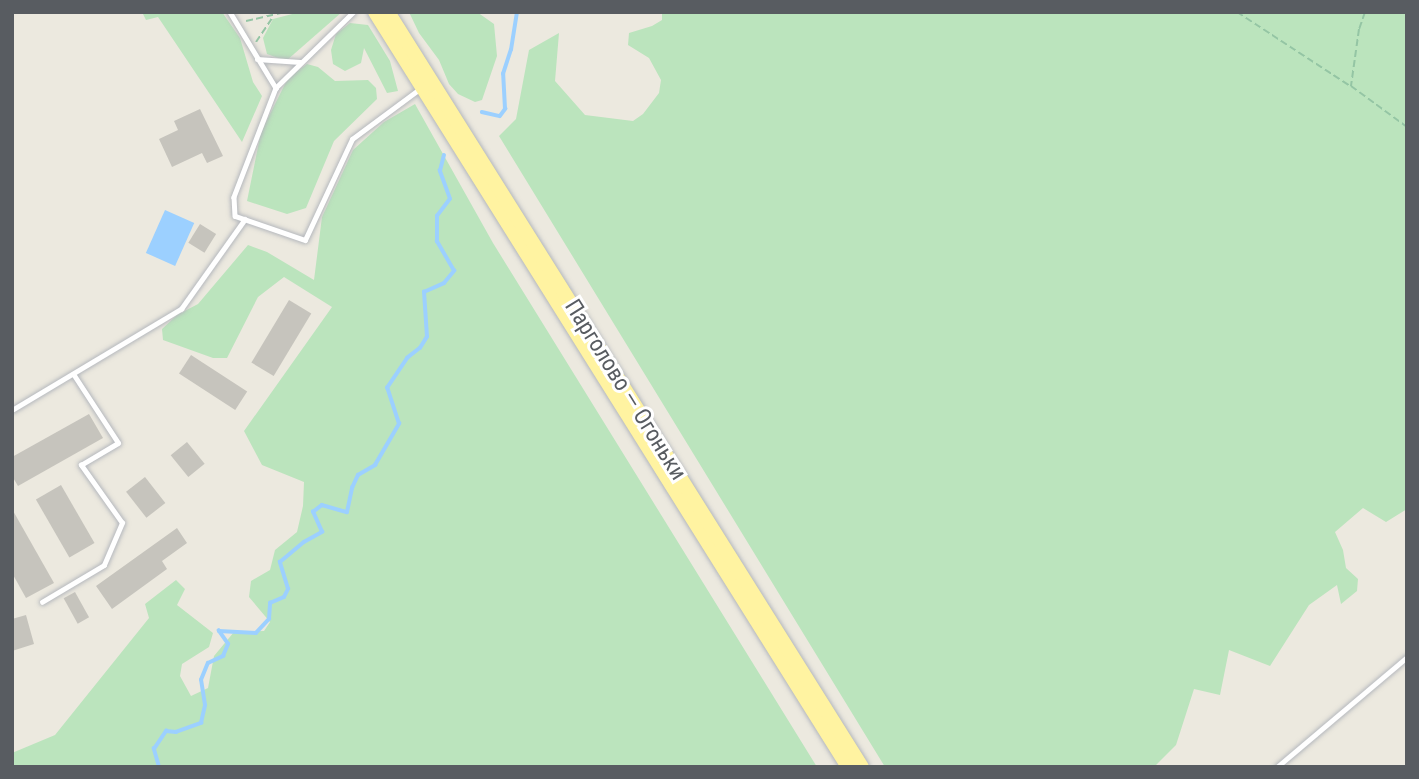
<!DOCTYPE html>
<html>
<head>
<meta charset="utf-8">
<style>
	body { margin:0 }
	#map { position:relative; width:1419px; height:779px; overflow:hidden; background:#ece9df; font-family:"Roboto Condensed",sans-serif }
	div>[style] { position:absolute }
	.green>* { inset:0; background:#bbe4bd }
	.water>* { inset:0; background:#9cd0ff; transform-origin:0 0 }
	.stream>* { height:3.5px; margin:-1.75px; padding:0 1.75px; transform-origin:1.75px; border-radius:1.75px; background:#9cd0ff }
	.building>* { inset:0; background:#c6c4bd; transform-origin:0 0 }
	.path>* { height:2px; margin-top:-1px; transform-origin:0; background:repeating-linear-gradient(90deg,#94c5a4 0 7px,transparent 0 10.5px) }
	.roads { filter:drop-shadow(0 0 2px #b5b8bd) drop-shadow(0 0 2px #b5b8bd) }
	.lane>* { height:4.5px; margin:-2.25px; padding:0 2.25px; transform-origin:2.25px; border-radius:2.25px; background:#fff }
	.primary>* { height:14px; margin:-7px; padding:0 7px; transform-origin:7px; border-radius:7px; background:#fff3a1 }
	span { translate:-50% -50%; white-space:nowrap; text-align:center; line-height:1.15; -webkit-text-stroke:6px #fff; paint-order:stroke }
	.street-label { font-size:23px; color:#585c61 }
	.frame { position:absolute; inset:0; border:14px solid #585c61; pointer-events:none }
</style>
</head>
<body>
<div id="map">
	<div class="green">
		<i style="clip-path:polygon(142px 12px,222px 12px,240px 38px,253px 82px,262px 96px,242px 142px,158px 17px,146px 20px)"></i>
		<i style="clip-path:polygon(300px 12px,342px 12px,286px 61px,267px 54px,263px 38px,273px 19px)"></i>
		<i style="clip-path:polygon(409px 12px,477px 12px,494px 24px,497px 56px,482px 100px,475px 102px,458px 94px,449px 84px,439px 60px,419px 33px)"></i>
		<i style="clip-path:polygon(662px 12px,1407px 12px,1407px 509px,1386px 522px,1363px 508px,1335px 532px,1343px 550px,1346px 568px,1358px 579px,1357px 591px,1341px 604px,1337px 585px,1309px 605px,1270px 666px,1229px 650px,1220px 695px,1194px 689px,1176px 745px,1154px 767px,885px 767px,499px 136px,516px 119px,529px 50px,559px 33px,555px 81px,585px 115px,633px 121px,643px 114px,659px 93px,661px 80px,649px 58px,628px 45px,629px 33px,652px 26px,662px 20px)"></i>
		<i style="clip-path:polygon(350px 23px,368px 25px,390px 61px,398px 91px,387px 93px,364px 48px,361px 63px,345px 71px,333px 64px,331px 50px,336px 34px)"></i>
		<i style="clip-path:polygon(307px 64px,318px 67px,335px 81px,368px 80px,376px 88px,377px 99px,334px 141px,306px 208px,287px 214px,247px 201px,261px 132px,288px 78px)"></i>
		<i style="clip-path:polygon(415px 104px,493px 243px,817px 767px,12px 767px,12px 753px,55px 735px,149px 618px,145px 604px,176px 580px,185px 589px,177px 605px,213px 633px,209px 647px,182px 664px,180px 676px,191px 696px,208px 688px,214px 656px,234px 632px,264px 631px,270px 622px,249px 597px,251px 581px,270px 570px,275px 550px,297px 532px,303px 506px,304px 482px,262px 465px,244px 431px,332px 307px,284px 277px,258px 297px,227px 358px,213px 358px,163px 340px,162px 329px,177px 315px,198px 304px,248px 245px,267px 252px,314px 280px,322px 217px,353px 150px,384px 122px)"></i>
	</div>
	<div class="water">
		<i style="left:165px;top:210px;width:32px;height:47px;rotate:24deg"></i>
	</div>
	<div class="stream">
		<i style="left:482px;top:112px;width:18px;rotate:13deg"></i>
		<i style="left:500px;top:116px;width:9px;rotate:-54deg"></i>
		<i style="left:505px;top:109px;width:35px;rotate:-93deg"></i>
		<i style="left:503px;top:74px;width:25px;rotate:-72deg"></i>
		<i style="left:511px;top:50px;width:38px;rotate:-81deg"></i>
		<i style="left:159px;top:767px;width:19px;rotate:-106deg"></i>
		<i style="left:154px;top:749px;width:22px;rotate:-56deg"></i>
		<i style="left:166px;top:731px;width:10px;rotate:6deg"></i>
		<i style="left:176px;top:732px;width:27px;rotate:-20deg"></i>
		<i style="left:201px;top:723px;width:18px;rotate:-77deg"></i>
		<i style="left:205px;top:705px;width:25px;rotate:-99deg"></i>
		<i style="left:201px;top:680px;width:18px;rotate:-68deg"></i>
		<i style="left:208px;top:663px;width:17px;rotate:-25deg"></i>
		<i style="left:223px;top:656px;width:13px;rotate:-67deg"></i>
		<i style="left:228px;top:644px;width:16px;rotate:-125deg"></i>
		<i style="left:219px;top:631px;width:37px;rotate:3deg"></i>
		<i style="left:256px;top:633px;width:19px;rotate:-47deg"></i>
		<i style="left:269px;top:619px;width:16px;rotate:-86deg"></i>
		<i style="left:270px;top:603px;width:15px;rotate:-23deg"></i>
		<i style="left:284px;top:597px;width:9px;rotate:-63deg"></i>
		<i style="left:288px;top:589px;width:28px;rotate:-107deg"></i>
		<i style="left:280px;top:562px;width:31px;rotate:-40deg"></i>
		<i style="left:304px;top:542px;width:21px;rotate:-29deg"></i>
		<i style="left:322px;top:532px;width:22px;rotate:-114deg"></i>
		<i style="left:313px;top:512px;width:11px;rotate:-38deg"></i>
		<i style="left:322px;top:505px;width:26px;rotate:16deg"></i>
		<i style="left:347px;top:512px;width:25px;rotate:-78deg"></i>
		<i style="left:352px;top:488px;width:14px;rotate:-65deg"></i>
		<i style="left:358px;top:475px;width:20px;rotate:-30deg"></i>
		<i style="left:375px;top:465px;width:48px;rotate:-59.7deg"></i>
		<i style="left:399px;top:424px;width:38px;rotate:-108deg"></i>
		<i style="left:387px;top:388px;width:36px;rotate:-56deg"></i>
		<i style="left:407px;top:358px;width:16px;rotate:-38deg"></i>
		<i style="left:420px;top:348px;width:13px;rotate:-58deg"></i>
		<i style="left:427px;top:337px;width:45px;rotate:-93.8deg"></i>
		<i style="left:424px;top:292px;width:22px;rotate:-24deg"></i>
		<i style="left:444px;top:283px;width:16px;rotate:-50deg"></i>
		<i style="left:454px;top:271px;width:34px;rotate:-120deg"></i>
		<i style="left:437px;top:242px;width:26px;rotate:-90deg"></i>
		<i style="left:437px;top:216px;width:21px;rotate:-53deg"></i>
		<i style="left:450px;top:199px;width:30px;rotate:-110deg"></i>
		<i style="left:440px;top:171px;width:16px;rotate:-76deg"></i>
	</div>
	<div class="building">
		<i style="clip-path:polygon(200px 109px,223px 156px,207px 163px,202px 153px,172px 167px,159px 139px,178px 130px,174px 121px)"></i>
		<i style="left:200px;top:224px;width:19px;height:22px;rotate:32deg"></i>
		<i style="left:289px;top:300px;width:26px;height:73px;rotate:31deg"></i>
		<i style="left:191px;top:355px;width:67px;height:22px;rotate:33deg"></i>
		<i style="clip-path:polygon(89px 414px,103px 438px,18px 486px,12px 476px,12px 457px)"></i>
		<i style="left:187px;top:442px;width:28px;height:21px;rotate:51deg"></i>
		<i style="left:145px;top:477px;width:33px;height:24px;rotate:52deg"></i>
		<i style="left:61px;top:485px;width:67px;height:29px;rotate:60deg"></i>
		<i style="clip-path:polygon(12px 509px,54px 583px,26px 598px,12px 573px)"></i>
		<i style="clip-path:polygon(177px 528px,187px 543px,162px 561px,167px 569px,112px 609px,96px 586px)"></i>
		<i style="left:75px;top:592px;width:29px;height:13px;rotate:61deg"></i>
		<i style="clip-path:polygon(26px 615px,34px 644px,12px 651px,12px 619px)"></i>
	</div>
	<div class="path">
		<i style="left:1237px;top:12px;width:135px;rotate:33.2deg"></i>
		<i style="left:1365px;top:12px;width:18px;rotate:109deg"></i>
		<i style="left:1359px;top:29px;width:58px;rotate:98deg"></i>
		<i style="left:1351px;top:86px;width:69px;rotate:36.2deg"></i>
		<i style="left:246px;top:21px;width:40px;rotate:-13deg"></i>
		<i style="left:256px;top:42px;width:30px;rotate:-56deg"></i>
	</div>
	<div class="roads">
		<div class="lane">
			<i style="left:230px;top:12px;width:89px;rotate:58.8deg"></i>
			<i style="left:354px;top:12px;width:109px;rotate:135.7deg"></i>
			<i style="left:276px;top:88px;width:117px;rotate:111.1deg"></i>
			<i style="left:234px;top:197px;width:19px;rotate:87deg"></i>
			<i style="left:235px;top:216px;width:74px;rotate:18.9deg"></i>
			<i style="left:305px;top:240px;width:111px;rotate:-65deg"></i>
			<i style="left:352px;top:139px;width:86px;rotate:-36.5deg"></i>
			<i style="left:257px;top:59px;width:43px;rotate:4deg"></i>
			<i style="left:12px;top:410px;width:197px;rotate:-30.9deg"></i>
			<i style="left:181px;top:309px;width:110px;rotate:-54.6deg"></i>
			<i style="left:42px;top:602px;width:72px;rotate:-30.8deg"></i>
			<i style="left:104px;top:565px;width:46px;rotate:-66.8deg"></i>
			<i style="left:122px;top:523px;width:71px;rotate:-125.3deg"></i>
			<i style="left:81px;top:465px;width:43px;rotate:-30.7deg"></i>
			<i style="left:118px;top:443px;width:82px;rotate:-123.1deg"></i>
			<i style="left:1277px;top:767px;width:170px;rotate:-40.2deg"></i>
		</div>
		<div class="primary">
			<i style="left:375px;top:12px;width:891px;rotate:57.93deg"></i>
			<i style="left:388px;top:12px;width:891px;rotate:57.88deg"></i>
		</div>
	</div>
	<div class="street-label">
		<span style="left:625px;top:390px;rotate:58deg">Парголово — Огоньки</span>
	</div>
	<div class="frame"></div>
</div>
</body>
</html>
